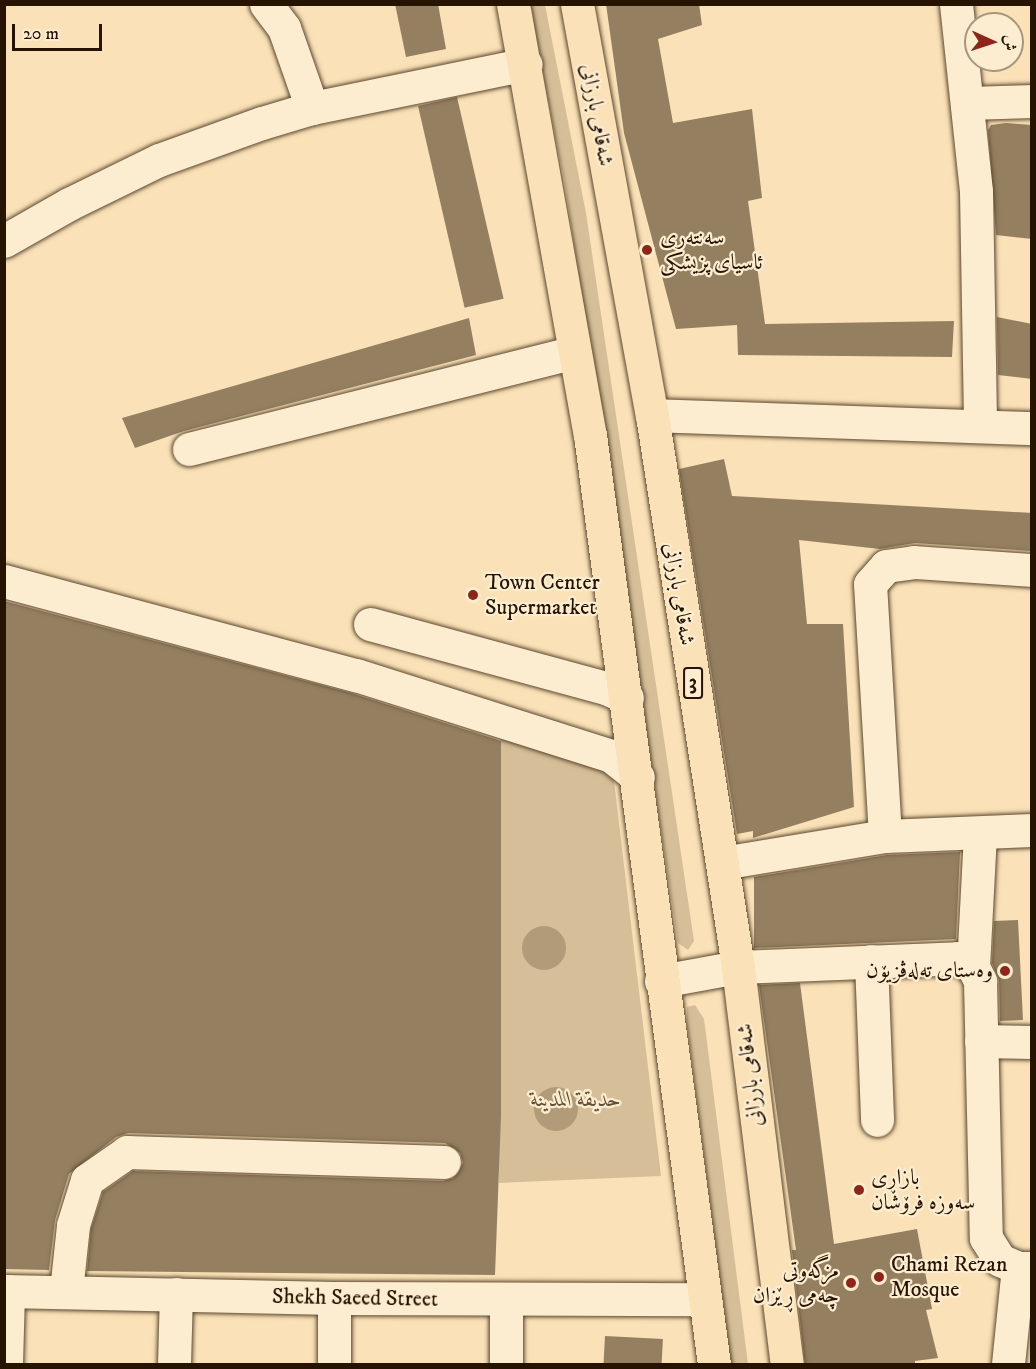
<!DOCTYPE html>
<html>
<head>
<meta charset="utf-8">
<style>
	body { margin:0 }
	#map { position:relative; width:1036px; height:1369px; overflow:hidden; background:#fae1b7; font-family:"IM FELL DW Pica",Amiri,serif }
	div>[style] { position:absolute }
	.green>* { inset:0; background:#d6be98 }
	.water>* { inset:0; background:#b29b79 }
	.round { border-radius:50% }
	.building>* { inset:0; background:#947f60; transform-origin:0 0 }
	.roads { filter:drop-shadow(0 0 2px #5b472e) drop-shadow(0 0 2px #5b472e) }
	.minor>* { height:33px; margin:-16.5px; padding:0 16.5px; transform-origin:16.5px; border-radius:16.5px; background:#fcecd0 }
	.highway>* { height:33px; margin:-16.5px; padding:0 16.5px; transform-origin:16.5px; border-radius:16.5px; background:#fae1b7 }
	.dots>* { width:16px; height:16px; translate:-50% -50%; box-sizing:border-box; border:3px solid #fcecd0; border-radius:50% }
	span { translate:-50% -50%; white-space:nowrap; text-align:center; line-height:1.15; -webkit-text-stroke:4.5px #fcecd0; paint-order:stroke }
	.shield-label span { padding:2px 4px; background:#fcecd0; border:2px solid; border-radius:4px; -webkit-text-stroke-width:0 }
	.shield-label { font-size:21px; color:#261401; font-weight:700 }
	.street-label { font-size:22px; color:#261401 }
	.poi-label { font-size:22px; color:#261401 }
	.left { translate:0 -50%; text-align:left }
	.right { translate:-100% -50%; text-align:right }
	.park-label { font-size:22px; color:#645036; font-style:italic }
	.frame { position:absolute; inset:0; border:6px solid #261401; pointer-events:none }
	.north { position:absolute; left:964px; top:12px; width:60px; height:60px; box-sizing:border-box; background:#fcecd0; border:2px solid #a6967d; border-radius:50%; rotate:93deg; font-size:16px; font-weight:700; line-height:24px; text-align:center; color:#261401 }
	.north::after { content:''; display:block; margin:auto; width:21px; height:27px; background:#8f2418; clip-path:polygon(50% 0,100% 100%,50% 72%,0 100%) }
	.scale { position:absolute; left:12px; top:24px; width:90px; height:27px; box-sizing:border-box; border:3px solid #261401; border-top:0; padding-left:8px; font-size:18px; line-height:21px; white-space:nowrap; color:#261401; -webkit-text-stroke:4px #fcecd0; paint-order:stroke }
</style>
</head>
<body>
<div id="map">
	<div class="green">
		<i style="clip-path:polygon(529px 5px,545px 5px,586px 213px,694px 941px,688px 950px,678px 943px,565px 184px)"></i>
		<i style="clip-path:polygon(501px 723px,611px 756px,661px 1176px,499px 1183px)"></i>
		<i style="clip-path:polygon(695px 1005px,704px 1019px,748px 1364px,731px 1364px,687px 1023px,687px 1007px)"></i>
	</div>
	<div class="water">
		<i class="round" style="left:522px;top:926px;width:44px;height:44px"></i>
		<i class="round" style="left:534px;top:1087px;width:44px;height:44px"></i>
	</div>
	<div class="building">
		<i style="clip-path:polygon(395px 4px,438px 4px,446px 49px,406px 57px)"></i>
		<i style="clip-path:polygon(606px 4px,699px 4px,702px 25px,658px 39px,673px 123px,752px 109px,762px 198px,748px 201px,765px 324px,954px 321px,952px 357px,738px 355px,737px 325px,676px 329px,624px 133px)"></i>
		<i style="left:457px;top:97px;width:207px;height:40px;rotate:77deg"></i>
		<i style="clip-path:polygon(1006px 123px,1032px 125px,1032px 239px,996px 235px,988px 130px,991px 125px)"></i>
		<i style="clip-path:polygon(997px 317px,1032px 324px,1032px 379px,998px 375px)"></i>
		<i style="clip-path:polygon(469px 318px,476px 355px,184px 431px,135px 448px,122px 418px)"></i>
		<i style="clip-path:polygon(724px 459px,732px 496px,1032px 513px,1032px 551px,915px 543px,880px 549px,799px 540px,807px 624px,843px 624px,854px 807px,753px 838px,753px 831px,737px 834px,679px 469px)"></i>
		<i style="clip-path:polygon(4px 601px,351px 693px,501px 741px,501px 1116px,495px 1275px,87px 1271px,91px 1229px,103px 1192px,133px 1171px,443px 1181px,453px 1178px,463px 1163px,460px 1153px,445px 1143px,128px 1133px,116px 1137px,69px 1174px,55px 1220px,49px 1270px,4px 1269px)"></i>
		<i style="clip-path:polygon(960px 852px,956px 939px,754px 948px,754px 877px,887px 855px)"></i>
		<i style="clip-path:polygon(1018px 920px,1023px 1020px,1000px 1021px,999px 980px,992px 963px,994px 921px)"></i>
		<i style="clip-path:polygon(800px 983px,834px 1244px,917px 1229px,932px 1309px,926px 1310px,938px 1358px,915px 1361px,915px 1365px,805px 1365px,792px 1250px,796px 1250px,759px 985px)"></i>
		<i style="left:605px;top:1336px;width:58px;height:29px;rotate:3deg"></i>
	</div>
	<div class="roads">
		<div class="minor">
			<i style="left:266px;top:4px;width:30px;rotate:53deg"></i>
			<i style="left:284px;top:28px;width:85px;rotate:70.7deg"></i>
			<i style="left:956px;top:4px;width:188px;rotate:83.9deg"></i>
			<i style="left:976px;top:191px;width:233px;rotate:89deg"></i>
			<i style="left:969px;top:103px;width:63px;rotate:-1.8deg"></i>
			<i style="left:4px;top:241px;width:75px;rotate:-29.6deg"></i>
			<i style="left:69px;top:204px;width:100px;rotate:-26.1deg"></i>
			<i style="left:159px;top:160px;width:109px;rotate:-19.8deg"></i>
			<i style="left:262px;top:123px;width:52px;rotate:-16.7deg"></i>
			<i style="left:312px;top:108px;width:218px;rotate:-11.6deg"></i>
			<i style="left:652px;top:415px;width:380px;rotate:2deg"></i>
			<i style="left:189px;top:449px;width:397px;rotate:-14.1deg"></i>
			<i style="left:4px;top:581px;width:364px;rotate:15deg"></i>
			<i style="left:356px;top:675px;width:268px;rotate:17.6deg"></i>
			<i style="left:611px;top:756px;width:34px;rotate:38deg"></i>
			<i style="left:370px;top:624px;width:245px;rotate:15.2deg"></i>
			<i style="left:606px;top:688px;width:23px;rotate:25deg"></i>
			<i style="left:885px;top:836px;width:252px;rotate:-93.4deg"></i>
			<i style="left:870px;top:584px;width:24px;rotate:-48deg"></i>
			<i style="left:886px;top:566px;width:28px;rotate:-8deg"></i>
			<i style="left:914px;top:562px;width:118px;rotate:3.9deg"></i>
			<i style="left:722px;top:863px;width:165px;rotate:-9.4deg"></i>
			<i style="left:885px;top:836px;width:147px;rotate:-2.3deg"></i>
			<i style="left:871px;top:961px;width:159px;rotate:87.8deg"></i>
			<i style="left:973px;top:967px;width:134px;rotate:-87deg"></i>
			<i style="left:661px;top:981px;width:78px;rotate:-10.3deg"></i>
			<i style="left:738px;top:967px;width:220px;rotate:-2.3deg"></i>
			<i style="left:958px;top:958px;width:17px;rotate:31deg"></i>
			<i style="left:973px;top:967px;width:16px;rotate:63deg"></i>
			<i style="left:980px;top:981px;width:257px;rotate:88.7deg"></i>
			<i style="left:986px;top:1238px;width:26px;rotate:58deg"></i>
			<i style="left:1000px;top:1260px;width:20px;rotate:24deg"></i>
			<i style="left:1018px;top:1268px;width:14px"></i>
			<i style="left:981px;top:1041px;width:51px;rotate:1.1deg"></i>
			<i style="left:4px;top:1291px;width:330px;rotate:1.2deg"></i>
			<i style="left:334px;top:1298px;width:371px;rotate:0.2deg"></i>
			<i style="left:66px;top:1291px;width:66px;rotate:-83.9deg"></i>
			<i style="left:73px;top:1225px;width:47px;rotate:-72.7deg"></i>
			<i style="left:87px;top:1180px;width:49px;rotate:-35deg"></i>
			<i style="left:127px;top:1152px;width:317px;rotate:1.8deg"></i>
			<i style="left:334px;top:1298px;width:66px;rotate:90deg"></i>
			<i style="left:6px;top:1364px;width:73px;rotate:-88.4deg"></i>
			<i style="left:174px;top:1364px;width:70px;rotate:-88.4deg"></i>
			<i style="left:506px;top:1364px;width:64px;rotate:-90deg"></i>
			<i style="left:1008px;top:1364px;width:97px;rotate:-84.1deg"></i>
		</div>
		<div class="highway">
			<i style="left:513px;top:4px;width:438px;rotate:79.9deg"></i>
			<i style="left:590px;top:435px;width:937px;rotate:82.4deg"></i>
			<i style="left:577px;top:4px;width:418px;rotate:79.7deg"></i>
			<i style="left:652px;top:415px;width:559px;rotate:81.14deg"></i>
			<i style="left:738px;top:967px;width:400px;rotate:83deg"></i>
		</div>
	</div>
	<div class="dots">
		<i style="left:647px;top:250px;background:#8f2418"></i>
		<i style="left:473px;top:595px;background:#8f2418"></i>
		<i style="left:1005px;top:971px;background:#8f2418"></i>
		<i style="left:859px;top:1190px;background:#8f2418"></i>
		<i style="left:879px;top:1277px;background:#8f2418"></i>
		<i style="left:851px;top:1283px;background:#8f2418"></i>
	</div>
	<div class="shield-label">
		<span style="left:693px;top:683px">3</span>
	</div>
	<div class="street-label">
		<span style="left:597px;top:115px;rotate:80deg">شەقامی بارزانی</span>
		<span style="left:679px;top:594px;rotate:81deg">شەقامی بارزانی</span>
		<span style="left:750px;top:1075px;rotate:-96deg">شەقامی بارزانی</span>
		<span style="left:355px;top:1298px;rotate:1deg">Shekh Saeed Street</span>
	</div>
	<div class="poi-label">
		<span class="left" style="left:660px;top:250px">سەنتەری<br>ئاسیای پزیشکی</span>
		<span class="left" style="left:485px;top:595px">Town Center<br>Supermarket</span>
		<span class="right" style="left:993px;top:971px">وەستای تەلەڤزیۆن</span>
		<span class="left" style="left:871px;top:1190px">بازاڕی<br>سەوزە فرۆشان</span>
		<span class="left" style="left:891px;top:1277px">Chami Rezan<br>Mosque</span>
		<span class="right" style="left:839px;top:1283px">مزگەوتی<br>چەمی ڕێزان</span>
	</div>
	<div class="park-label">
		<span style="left:576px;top:1100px">حديقة المدينة</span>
	</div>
	<div class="frame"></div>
	<div class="north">ش</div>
	<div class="scale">20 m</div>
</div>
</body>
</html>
